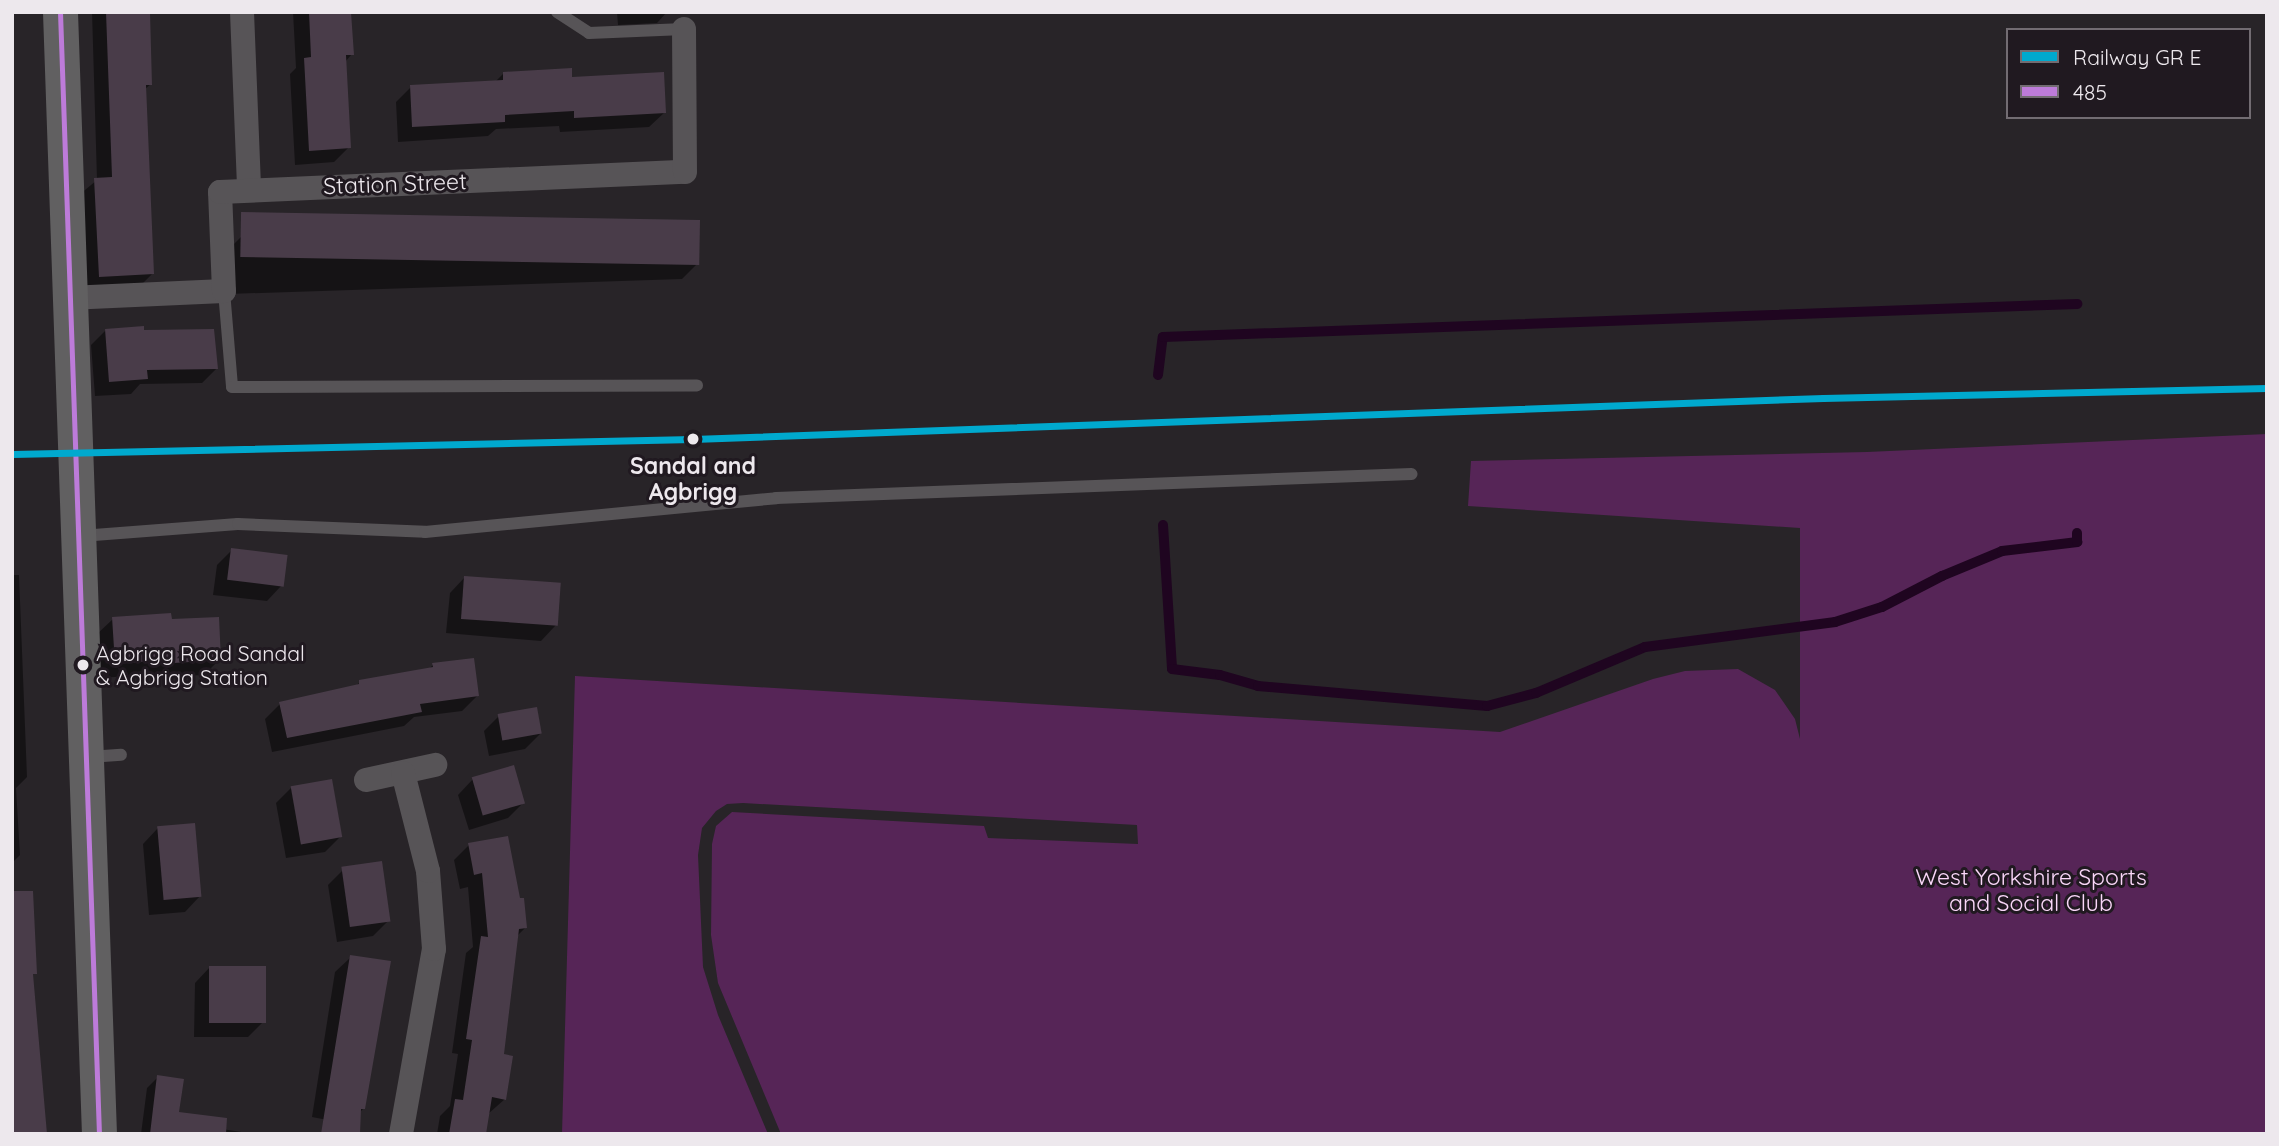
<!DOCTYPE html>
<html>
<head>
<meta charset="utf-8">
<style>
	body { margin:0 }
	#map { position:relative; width:2279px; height:1146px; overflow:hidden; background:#282428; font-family:Quicksand,sans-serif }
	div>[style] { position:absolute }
	.green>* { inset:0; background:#562557 }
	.shadow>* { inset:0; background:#0007 }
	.stream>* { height:10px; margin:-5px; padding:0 5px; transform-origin:5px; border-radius:5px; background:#1f0520 }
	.building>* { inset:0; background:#493c49; transform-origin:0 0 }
	.lane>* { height:12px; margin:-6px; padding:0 6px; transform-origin:6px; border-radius:6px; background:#575457 }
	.street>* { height:24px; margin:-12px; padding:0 12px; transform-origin:12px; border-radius:12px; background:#575457 }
	.secondary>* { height:35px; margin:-17.5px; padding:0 17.5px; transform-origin:17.5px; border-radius:17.5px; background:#616061 }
	.bus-1>* { height:5px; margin:-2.5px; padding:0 2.5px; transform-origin:2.5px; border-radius:2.5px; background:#bd7bd9 }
	.rail-1>* { height:7px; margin:-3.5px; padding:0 3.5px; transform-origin:3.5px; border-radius:3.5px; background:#00a9ce }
	.dots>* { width:19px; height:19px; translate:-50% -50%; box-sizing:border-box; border:4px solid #201920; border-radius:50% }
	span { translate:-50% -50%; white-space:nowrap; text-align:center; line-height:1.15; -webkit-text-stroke:6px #201920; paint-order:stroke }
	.bus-label { font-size:21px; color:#ede8ed }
	.left { translate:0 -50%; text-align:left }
	.street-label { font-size:23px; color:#ede8ed }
	.stop-label { font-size:23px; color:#ede8ed; font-weight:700 }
	.park-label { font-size:23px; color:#fad7f9 }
	.frame { position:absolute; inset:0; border:14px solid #ede8ed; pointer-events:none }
	.legend { position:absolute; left:2006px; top:28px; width:245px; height:91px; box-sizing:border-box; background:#201920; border:2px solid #726c72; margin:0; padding:9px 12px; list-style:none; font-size:21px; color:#ede8ed }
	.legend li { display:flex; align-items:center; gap:14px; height:35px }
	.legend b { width:35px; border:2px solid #726c72 }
</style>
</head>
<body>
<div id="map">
	<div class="green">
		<i style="clip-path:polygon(2267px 434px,2267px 1134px,781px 1134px,718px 983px,711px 935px,712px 844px,716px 826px,732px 812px,984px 826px,988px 838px,1138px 844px,1137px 825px,743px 803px,727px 804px,716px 811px,702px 828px,698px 855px,703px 967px,718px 1015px,768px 1134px,562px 1134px,575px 676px,1500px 732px,1653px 679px,1685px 671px,1738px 669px,1775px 690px,1795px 719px,1800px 739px,1800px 528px,1468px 506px,1471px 461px,1867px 452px)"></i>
	</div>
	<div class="shadow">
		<i style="clip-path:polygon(92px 12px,149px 12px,151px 84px,144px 90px,152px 274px,137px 289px,85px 292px,79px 195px,97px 180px)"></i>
		<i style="clip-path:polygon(293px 12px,350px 12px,352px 54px,345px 62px,349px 147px,334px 162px,295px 165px,290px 74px,296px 68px)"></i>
		<i style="clip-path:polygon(617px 12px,667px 12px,657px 23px,618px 25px)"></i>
		<i style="clip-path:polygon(503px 74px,570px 79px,665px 112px,649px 127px,560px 132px,559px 126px,496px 129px,488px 136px,398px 142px,396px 102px,411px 87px,495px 82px)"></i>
		<i style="clip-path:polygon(241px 237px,697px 264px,682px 279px,228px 294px,226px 252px)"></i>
		<i style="clip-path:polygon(106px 330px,143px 332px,217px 368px,202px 383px,140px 384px,131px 394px,95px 396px,91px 345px)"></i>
		<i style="clip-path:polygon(232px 550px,282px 585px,267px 601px,213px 595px,217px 565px)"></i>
		<i style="clip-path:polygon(12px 575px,19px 575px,27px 777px,16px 788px,20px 855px,12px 863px)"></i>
		<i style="clip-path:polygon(465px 577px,556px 625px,541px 641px,446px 633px,450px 593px)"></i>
		<i style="clip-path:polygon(113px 619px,219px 660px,204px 675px,160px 677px,159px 674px,100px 678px,97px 634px)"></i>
		<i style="clip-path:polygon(433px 665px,477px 696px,462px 711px,414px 717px,404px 726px,272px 752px,265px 719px,280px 704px,355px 687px,360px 682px,429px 669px)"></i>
		<i style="clip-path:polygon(499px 716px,540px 734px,525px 749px,489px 756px,484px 731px)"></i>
		<i style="clip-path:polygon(473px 779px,523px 803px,508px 818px,469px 830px,458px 795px)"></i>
		<i style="clip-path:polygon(291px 788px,340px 837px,325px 852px,286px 858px,276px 803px)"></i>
		<i style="clip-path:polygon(158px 828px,200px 896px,185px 912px,149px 915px,143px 844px)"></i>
		<i style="clip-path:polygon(469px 845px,525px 928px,516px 937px,502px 1056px,505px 1099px,488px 1114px,485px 1134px,437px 1134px,440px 1116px,450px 1106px,458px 1054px,452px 1053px,466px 953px,473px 947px,468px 887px,460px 889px,454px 860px)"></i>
		<i style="clip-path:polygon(343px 870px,388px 921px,373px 936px,337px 942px,328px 885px)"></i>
		<i style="clip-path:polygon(351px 957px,363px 1109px,348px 1124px,312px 1117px,335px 972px)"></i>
		<i style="clip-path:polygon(210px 967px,263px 1022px,248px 1037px,194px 1037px,195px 983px)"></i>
		<i style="clip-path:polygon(158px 1077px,177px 1113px,215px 1128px,255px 1134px,141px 1134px,147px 1088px)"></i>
	</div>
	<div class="stream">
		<i style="left:1158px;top:375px;width:38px;rotate:-83deg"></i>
		<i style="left:1163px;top:337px;width:915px;rotate:-2.07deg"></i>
		<i style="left:1163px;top:525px;width:144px;rotate:86.4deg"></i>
		<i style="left:1172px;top:669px;width:48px;rotate:7.1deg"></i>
		<i style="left:1220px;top:675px;width:40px;rotate:16deg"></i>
		<i style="left:1258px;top:686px;width:230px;rotate:5deg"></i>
		<i style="left:1487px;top:706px;width:51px;rotate:-14.9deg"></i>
		<i style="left:1536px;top:693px;width:118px;rotate:-22.9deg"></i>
		<i style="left:1645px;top:647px;width:192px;rotate:-7.5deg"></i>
		<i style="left:1835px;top:622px;width:49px;rotate:-17.7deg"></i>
		<i style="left:1882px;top:607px;width:68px;rotate:-27.3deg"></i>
		<i style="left:1942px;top:576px;width:65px;rotate:-22.6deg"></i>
		<i style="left:2002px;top:551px;width:76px;rotate:-6.8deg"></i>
		<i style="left:2077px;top:542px;width:9px;rotate:-90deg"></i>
	</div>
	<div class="building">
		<i style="clip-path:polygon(106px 12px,150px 12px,152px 85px,146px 85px,154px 274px,99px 277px,94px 178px,112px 177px)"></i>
		<i style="clip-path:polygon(309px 12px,351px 12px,354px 55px,346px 55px,351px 148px,309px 151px,304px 58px,311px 57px)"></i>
		<i style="clip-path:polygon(572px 68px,572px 77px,664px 72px,666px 113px,574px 118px,574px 111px,505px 115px,505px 122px,412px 127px,410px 85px,503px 80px,503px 72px)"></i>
		<i style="left:700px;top:220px;width:45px;height:459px;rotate:91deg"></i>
		<i style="clip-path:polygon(144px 326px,144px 330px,214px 329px,218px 369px,147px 370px,148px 379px,109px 382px,105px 329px)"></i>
		<i style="left:231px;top:548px;width:57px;height:32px;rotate:7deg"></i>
		<i style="left:464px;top:576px;width:97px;height:43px;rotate:4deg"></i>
		<i style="clip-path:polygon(171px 613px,172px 619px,219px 617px,221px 660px,174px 663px,174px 659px,115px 664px,112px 617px)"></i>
		<i style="clip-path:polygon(474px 658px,479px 696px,420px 704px,422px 712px,287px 738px,279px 702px,359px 684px,359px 680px,433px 667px,432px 663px)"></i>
		<i style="left:537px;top:707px;width:27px;height:40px;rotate:80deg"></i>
		<i style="left:514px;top:765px;width:40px;height:44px;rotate:74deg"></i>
		<i style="left:332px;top:779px;width:59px;height:42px;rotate:80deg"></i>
		<i style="left:195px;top:823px;width:74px;height:38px;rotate:85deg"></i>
		<i style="clip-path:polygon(508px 836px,520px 898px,524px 898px,527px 928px,519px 929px,504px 1054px,513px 1056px,506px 1100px,492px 1097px,486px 1134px,449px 1134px,455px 1099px,463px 1100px,472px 1040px,466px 1039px,481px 936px,488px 937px,482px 873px,474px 875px,468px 843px)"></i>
		<i style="left:382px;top:861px;width:61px;height:41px;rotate:82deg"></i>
		<i style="clip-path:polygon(12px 891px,33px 891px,37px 974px,33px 974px,47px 1134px,12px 1134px)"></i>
		<i style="clip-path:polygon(350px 955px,391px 961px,386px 989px,365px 1109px,361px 1109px,360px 1134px,321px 1134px)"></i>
		<i style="left:209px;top:966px;width:57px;height:57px"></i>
		<i style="clip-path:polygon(157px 1075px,184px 1079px,179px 1112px,227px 1118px,226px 1134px,150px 1134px)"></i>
	</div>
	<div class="lane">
		<i style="left:557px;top:12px;width:38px;rotate:33deg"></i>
		<i style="left:589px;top:33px;width:95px;rotate:-2.4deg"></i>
		<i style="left:224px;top:291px;width:96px;rotate:85.2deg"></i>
		<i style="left:232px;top:387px;width:465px;rotate:-0.2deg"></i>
		<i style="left:81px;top:536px;width:157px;rotate:-4.4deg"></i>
		<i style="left:238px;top:524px;width:187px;rotate:2.4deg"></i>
		<i style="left:425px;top:532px;width:353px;rotate:-5.5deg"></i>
		<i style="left:776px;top:498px;width:636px;rotate:-2.16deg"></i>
		<i style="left:89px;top:757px;width:32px;rotate:-4deg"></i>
	</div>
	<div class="street">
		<i style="left:242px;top:12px;width:178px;rotate:87.7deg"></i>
		<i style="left:68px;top:298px;width:156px;rotate:-2.6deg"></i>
		<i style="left:224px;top:291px;width:99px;rotate:-92.3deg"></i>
		<i style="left:220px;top:192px;width:465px;rotate:-2.5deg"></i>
		<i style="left:685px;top:172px;width:143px;rotate:-90.4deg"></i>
		<i style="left:366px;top:780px;width:71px;rotate:-12.3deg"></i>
		<i style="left:401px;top:1134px;width:188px;rotate:-79.9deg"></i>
		<i style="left:434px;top:949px;width:78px;rotate:-94.4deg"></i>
		<i style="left:428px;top:871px;width:101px;rotate:-104.3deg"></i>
	</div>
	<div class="secondary">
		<i style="left:60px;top:12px;width:1123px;rotate:88.01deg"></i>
	</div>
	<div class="bus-1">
		<i style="left:60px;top:12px;width:1123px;rotate:88.01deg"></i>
	</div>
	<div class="rail-1">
		<i style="left:12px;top:454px;width:681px;rotate:-1.26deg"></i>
		<i style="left:693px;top:439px;width:1131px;rotate:-2.08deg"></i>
		<i style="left:1823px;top:398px;width:444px;rotate:-1.3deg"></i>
	</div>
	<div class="dots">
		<i style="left:693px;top:439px;background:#ede8ed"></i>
		<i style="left:83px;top:665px;background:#ede8ed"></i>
	</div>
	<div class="bus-label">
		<span class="left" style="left:96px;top:665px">Agbrigg Road Sandal<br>&amp; Agbrigg Station</span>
	</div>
	<div class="street-label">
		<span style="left:395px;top:184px;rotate:-2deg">Station Street</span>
	</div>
	<div class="stop-label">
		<span style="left:693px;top:479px">Sandal and<br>Agbrigg</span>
	</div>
	<div class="park-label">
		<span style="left:2031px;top:890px">West Yorkshire Sports<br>and Social Club</span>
	</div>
	<div class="frame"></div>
	<ul class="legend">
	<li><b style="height:9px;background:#00a9ce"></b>Railway GR E</li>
	<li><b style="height:9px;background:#bd7bd9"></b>485</li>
	</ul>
</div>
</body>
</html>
